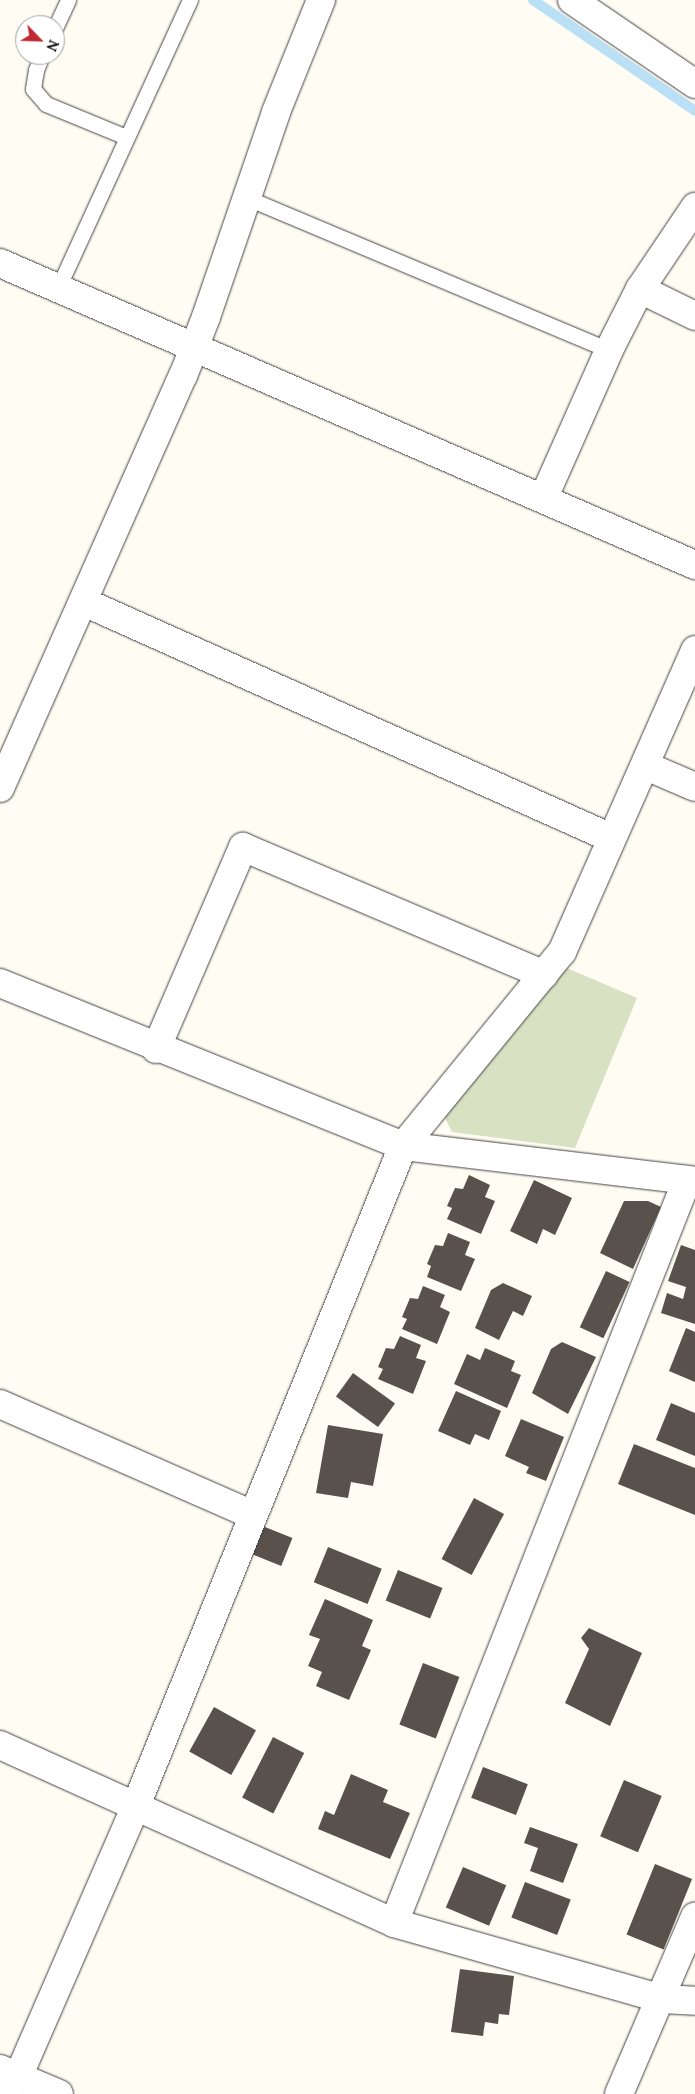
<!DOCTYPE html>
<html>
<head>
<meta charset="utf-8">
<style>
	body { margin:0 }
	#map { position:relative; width:695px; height:2094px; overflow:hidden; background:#fffcf3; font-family:Lora,serif }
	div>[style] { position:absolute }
	.cemetery>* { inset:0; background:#d8e2c3 }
	.stream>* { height:10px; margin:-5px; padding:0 5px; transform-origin:5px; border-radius:5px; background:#b9e0f5 }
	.building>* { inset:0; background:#59514c; transform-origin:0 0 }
	.roads { filter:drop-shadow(0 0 1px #434343) drop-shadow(0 0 1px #434343) }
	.service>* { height:15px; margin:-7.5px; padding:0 7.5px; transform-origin:7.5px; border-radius:7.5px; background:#fff }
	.minor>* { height:28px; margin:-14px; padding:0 14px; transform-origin:14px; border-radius:14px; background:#fff }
	.tertiary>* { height:28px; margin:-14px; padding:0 14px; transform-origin:14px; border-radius:14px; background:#fff }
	span { translate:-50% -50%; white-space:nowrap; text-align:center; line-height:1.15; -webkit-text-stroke:5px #fff; paint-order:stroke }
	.north { position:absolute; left:15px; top:15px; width:50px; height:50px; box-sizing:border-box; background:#fff; border:1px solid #9f9f9f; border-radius:50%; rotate:114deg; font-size:14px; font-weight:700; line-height:20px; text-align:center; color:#101010 }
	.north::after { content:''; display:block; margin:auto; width:18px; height:22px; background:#bf2933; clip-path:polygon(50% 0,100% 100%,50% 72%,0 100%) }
</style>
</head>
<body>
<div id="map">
	<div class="cemetery">
		<i style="clip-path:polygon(562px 966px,637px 998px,575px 1148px,452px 1132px,442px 1112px)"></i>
	</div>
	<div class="stream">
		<i style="left:533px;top:0;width:196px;rotate:34.4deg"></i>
	</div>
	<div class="building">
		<i style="clip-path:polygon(469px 1175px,490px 1185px,485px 1197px,495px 1201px,481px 1234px,447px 1219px,452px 1208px,447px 1206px,455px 1188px,463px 1189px)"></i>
		<i style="clip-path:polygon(534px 1180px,572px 1198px,555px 1235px,543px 1229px,537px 1244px,510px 1231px)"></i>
		<i style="clip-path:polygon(624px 1201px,648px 1201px,661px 1207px,633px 1269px,600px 1253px)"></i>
		<i style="clip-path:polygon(448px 1233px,470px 1242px,465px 1255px,475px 1259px,461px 1291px,427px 1277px,431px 1266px,427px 1264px,435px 1245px,443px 1246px)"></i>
		<i style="clip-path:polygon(681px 1245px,695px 1250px,695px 1324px,661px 1313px,667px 1293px,683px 1299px,686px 1287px,668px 1281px)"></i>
		<i style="left:606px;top:1271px;width:26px;height:62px;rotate:25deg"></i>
		<i style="clip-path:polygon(503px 1283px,532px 1296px,523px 1316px,513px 1311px,499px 1340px,475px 1328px,491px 1290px)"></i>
		<i style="clip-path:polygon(423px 1286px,445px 1295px,440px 1307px,450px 1312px,437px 1344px,402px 1329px,407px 1319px,402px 1317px,410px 1298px,418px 1299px)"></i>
		<i style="clip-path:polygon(686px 1328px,695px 1332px,695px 1382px,669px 1371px)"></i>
		<i style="clip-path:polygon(400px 1336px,421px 1345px,416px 1358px,426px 1361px,413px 1394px,378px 1379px,383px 1369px,378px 1367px,386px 1348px,394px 1349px)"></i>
		<i style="clip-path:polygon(562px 1342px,596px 1357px,568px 1414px,532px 1393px,551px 1349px)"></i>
		<i style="clip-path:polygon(485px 1348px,515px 1361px,511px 1371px,521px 1375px,507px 1408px,454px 1384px,467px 1354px,480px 1360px)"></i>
		<i style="left:353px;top:1373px;width:52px;height:29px;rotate:36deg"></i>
		<i style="clip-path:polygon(456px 1391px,501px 1411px,489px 1440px,475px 1434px,470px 1445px,438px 1431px)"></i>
		<i style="clip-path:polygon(671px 1403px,695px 1413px,695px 1456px,656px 1440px)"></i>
		<i style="clip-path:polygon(521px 1419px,564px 1437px,546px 1481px,526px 1473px,529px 1467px,505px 1456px)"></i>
		<i style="clip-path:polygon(328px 1425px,383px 1434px,373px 1486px,351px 1482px,348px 1498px,316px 1493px)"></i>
		<i style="clip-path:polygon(634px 1444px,695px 1468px,695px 1515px,618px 1484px)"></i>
		<i style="left:474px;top:1498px;width:34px;height:69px;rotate:28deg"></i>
		<i style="left:260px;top:1525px;width:35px;height:30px;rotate:22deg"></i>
		<i style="left:328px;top:1547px;width:58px;height:38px;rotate:22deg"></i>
		<i style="left:398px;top:1570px;width:48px;height:33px;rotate:22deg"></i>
		<i style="clip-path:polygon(325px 1599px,373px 1620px,362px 1646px,371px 1650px,349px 1700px,316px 1686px,322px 1672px,308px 1666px,320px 1639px,309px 1635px)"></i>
		<i style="clip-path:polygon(589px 1628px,642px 1653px,610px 1726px,565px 1703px,589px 1649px,581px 1638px)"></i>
		<i style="left:423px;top:1663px;width:39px;height:66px;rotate:21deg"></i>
		<i style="left:214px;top:1707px;width:48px;height:51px;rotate:29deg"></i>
		<i style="left:273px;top:1737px;width:35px;height:68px;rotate:27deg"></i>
		<i style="left:483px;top:1767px;width:48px;height:33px;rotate:21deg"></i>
		<i style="clip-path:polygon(351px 1774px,388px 1790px,383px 1802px,410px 1813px,390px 1859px,318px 1829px,325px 1811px,334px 1815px)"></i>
		<i style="left:624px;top:1780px;width:41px;height:61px;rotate:23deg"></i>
		<i style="clip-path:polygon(530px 1827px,578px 1844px,563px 1883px,530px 1871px,538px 1848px,524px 1843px)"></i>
		<i style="left:655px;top:1864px;width:40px;height:76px;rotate:22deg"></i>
		<i style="left:463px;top:1867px;width:47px;height:44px;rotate:23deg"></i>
		<i style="left:525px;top:1882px;width:49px;height:38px;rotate:21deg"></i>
		<i style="clip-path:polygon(460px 1969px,514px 1976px,509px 2015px,499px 2014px,498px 2024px,485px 2022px,483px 2036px,451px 2032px)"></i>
	</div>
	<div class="roads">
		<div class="service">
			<i style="left:55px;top:28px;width:31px;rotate:-65deg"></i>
			<i style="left:42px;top:55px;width:16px;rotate:112deg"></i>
			<i style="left:36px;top:70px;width:19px;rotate:99deg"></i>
			<i style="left:33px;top:89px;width:20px;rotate:49deg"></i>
			<i style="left:46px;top:104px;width:87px;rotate:22.4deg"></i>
			<i style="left:245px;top:197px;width:395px;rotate:22.8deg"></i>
			<i style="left:58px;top:288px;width:317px;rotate:-65.4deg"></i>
		</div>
		<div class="minor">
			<i style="left:572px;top:0;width:149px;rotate:34.3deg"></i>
			<i style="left:640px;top:289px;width:61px;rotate:26.1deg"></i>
			<i style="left:544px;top:497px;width:161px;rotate:-66.1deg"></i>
			<i style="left:609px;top:350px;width:68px;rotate:-63.1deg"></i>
			<i style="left:640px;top:289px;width:99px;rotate:-56.1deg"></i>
			<i style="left:84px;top:602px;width:577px;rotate:24.12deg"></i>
			<i style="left:646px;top:766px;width:53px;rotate:23.2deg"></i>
			<i style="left:0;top:788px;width:451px;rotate:-66.1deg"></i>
			<i style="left:183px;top:376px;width:63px;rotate:-68.7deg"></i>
			<i style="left:206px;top:317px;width:217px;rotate:-71.1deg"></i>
			<i style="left:276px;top:112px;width:121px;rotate:-68.1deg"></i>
			<i style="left:0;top:983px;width:435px;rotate:22deg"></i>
			<i style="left:403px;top:1146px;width:294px;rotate:6.8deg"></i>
			<i style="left:156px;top:1049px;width:220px;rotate:-66.7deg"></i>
			<i style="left:243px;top:847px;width:327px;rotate:23deg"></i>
			<i style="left:0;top:1404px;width:276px;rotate:23.7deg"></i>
			<i style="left:0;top:1745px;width:432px;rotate:24.3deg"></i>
			<i style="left:394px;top:1923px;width:279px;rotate:15.8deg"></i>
			<i style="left:662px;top:1999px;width:33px;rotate:3deg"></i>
			<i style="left:394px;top:1923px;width:799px;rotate:-68.48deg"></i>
			<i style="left:4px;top:2094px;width:22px;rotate:-51deg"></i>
			<i style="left:18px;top:2077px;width:293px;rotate:-66.5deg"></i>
			<i style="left:135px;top:1808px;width:714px;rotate:-67.96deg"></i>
			<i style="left:403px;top:1146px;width:251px;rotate:-50.7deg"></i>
			<i style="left:562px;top:952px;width:330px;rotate:-66.2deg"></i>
			<i style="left:619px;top:2094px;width:193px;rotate:-66.8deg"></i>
		</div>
		<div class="tertiary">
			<i style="left:0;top:263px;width:758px;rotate:23.49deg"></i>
			<i style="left:0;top:2069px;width:64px;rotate:23deg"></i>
		</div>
	</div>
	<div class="north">N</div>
</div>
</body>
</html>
